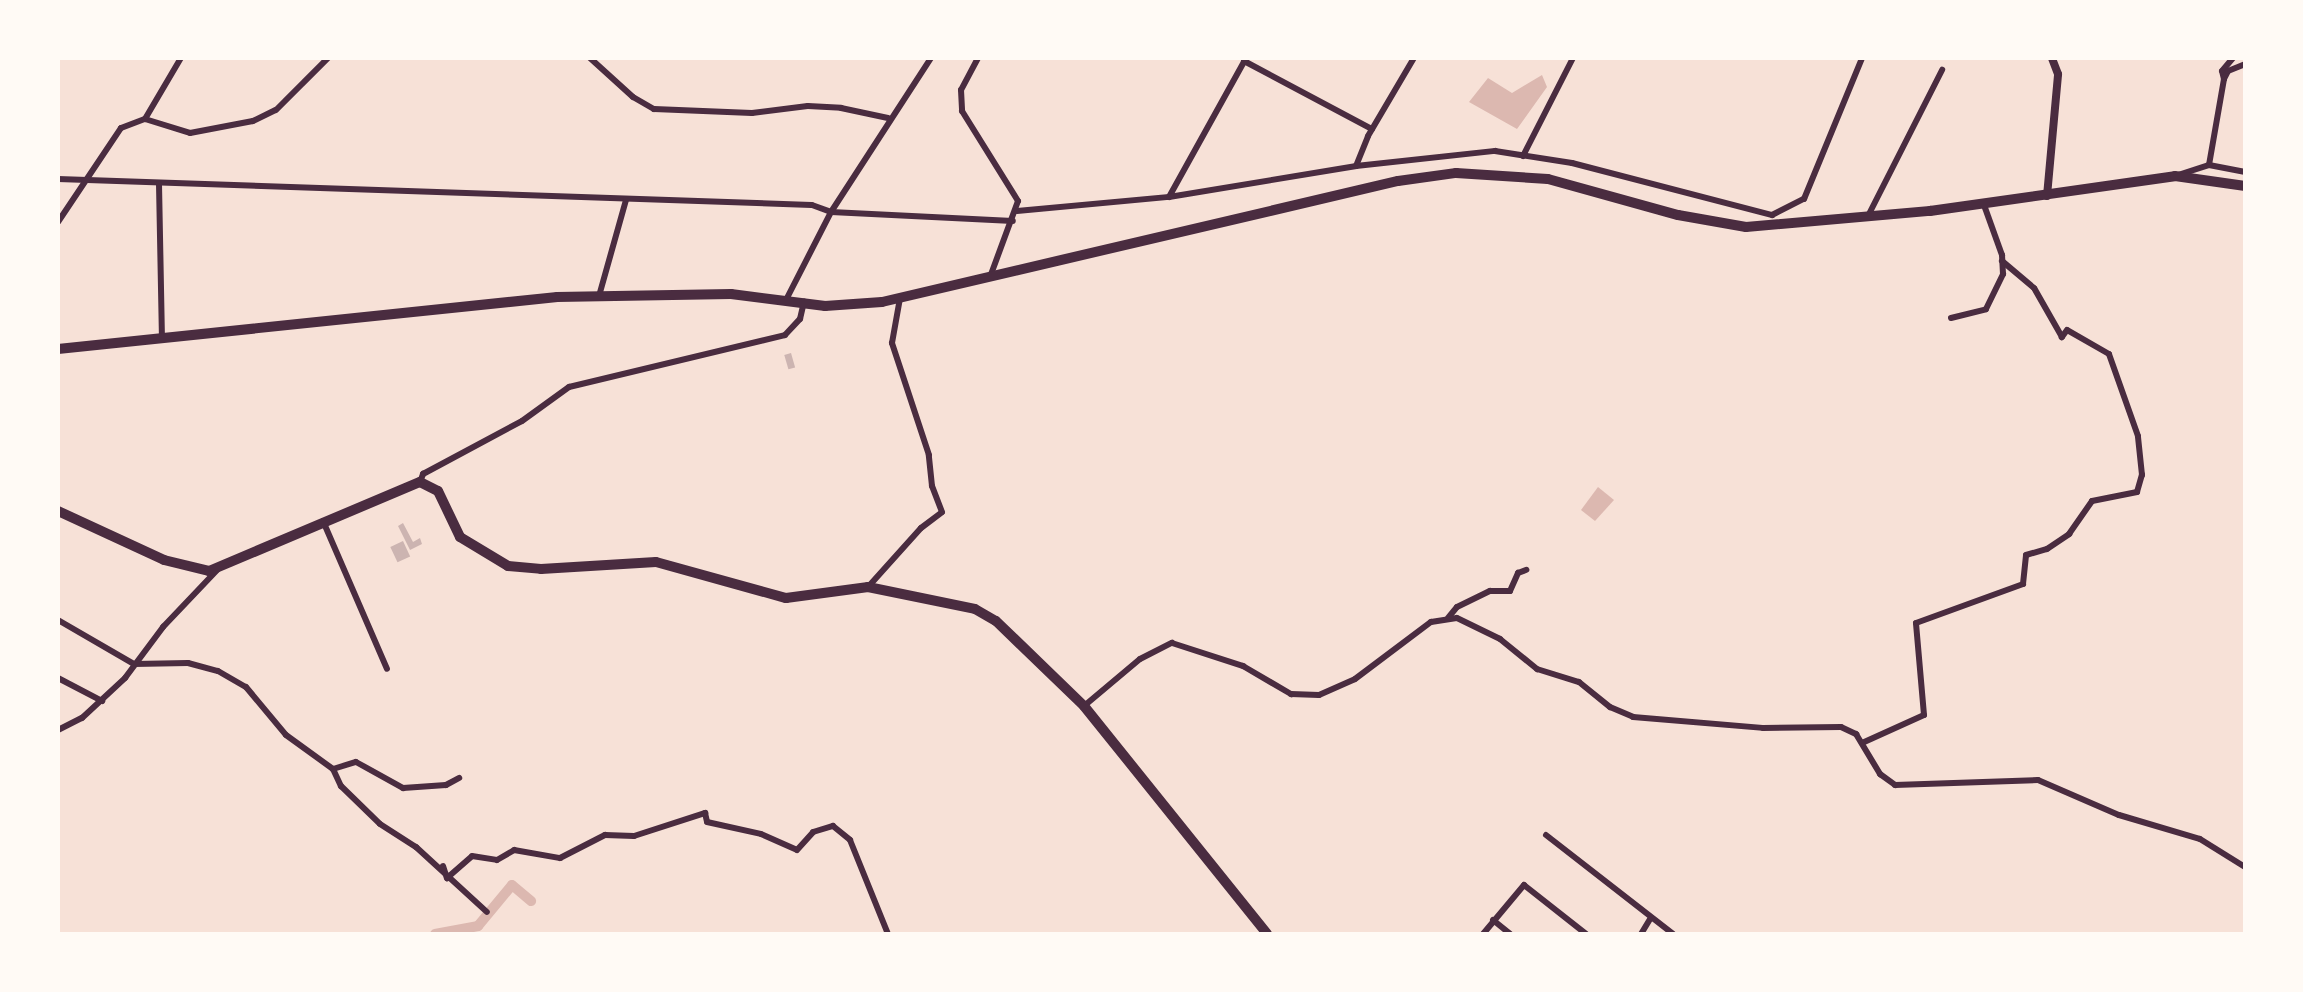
<!DOCTYPE html>
<html>
<head>
<meta charset="utf-8">
<style>
	body { margin:0 }
	#map { position:relative; width:2303px; height:992px; overflow:hidden; background:#f7e1d7; font-family:Signika,sans-serif }
	div>[style] { position:absolute }
	.water>* { inset:0; background:#dcb8b0 }
	.canal>* { height:10px; margin:-5px; padding:0 5px; transform-origin:5px; border-radius:5px; background:#dcb8b0 }
	.building>* { inset:0; background:#ccb4b1; transform-origin:0 0 }
	.minor>* { height:6px; margin:-3px; padding:0 3px; transform-origin:3px; border-radius:3px; background:#4a2c40 }
	.tertiary>* { height:8px; margin:-4px; padding:0 4px; transform-origin:4px; border-radius:4px; background:#4a2c40 }
	.secondary>* { height:10px; margin:-5px; padding:0 5px; transform-origin:5px; border-radius:5px; background:#4a2c40 }
	span { translate:-50% -50%; white-space:nowrap; text-align:center; line-height:1.15; -webkit-text-stroke:5px #fffaf5; paint-order:stroke }
	.frame { position:absolute; inset:0; border:60px solid #fffaf5; pointer-events:none }
</style>
</head>
<body>
<div id="map">
	<div class="water">
		<i style="clip-path:polygon(1542px 75px,1547px 87px,1517px 129px,1469px 102px,1488px 78px,1512px 93px)"></i>
		<i style="clip-path:polygon(1598px 487px,1614px 500px,1595px 521px,1581px 510px)"></i>
	</div>
	<div class="canal">
		<i style="left:435px;top:934px;width:44px;rotate:-10.5deg"></i>
		<i style="left:478px;top:926px;width:53px;rotate:-50.3deg"></i>
		<i style="left:512px;top:885px;width:25px;rotate:40deg"></i>
	</div>
	<div class="building">
		<i style="left:791px;top:353px;width:15px;height:7px;rotate:74deg"></i>
		<i style="clip-path:polygon(403px 523px,413px 542px,420px 538px,422px 544px,410px 550px,398px 526px)"></i>
		<i style="left:403px;top:541px;width:17px;height:14px;rotate:65deg"></i>
	</div>
	<div class="minor">
		<i style="left:590px;top:58px;width:58px;rotate:42.2deg"></i>
		<i style="left:633px;top:97px;width:24px;rotate:30deg"></i>
		<i style="left:654px;top:109px;width:98px;rotate:2.3deg"></i>
		<i style="left:752px;top:113px;width:56px;rotate:-7.1deg"></i>
		<i style="left:808px;top:106px;width:33px;rotate:3deg"></i>
		<i style="left:841px;top:108px;width:48px;rotate:12deg"></i>
		<i style="left:978px;top:58px;width:36px;rotate:118deg"></i>
		<i style="left:961px;top:90px;width:21px;rotate:87deg"></i>
		<i style="left:962px;top:111px;width:106px;rotate:58.1deg"></i>
		<i style="left:1018px;top:201px;width:81px;rotate:110.2deg"></i>
		<i style="left:1244px;top:61px;width:145px;rotate:28deg"></i>
		<i style="left:2224px;top:79px;width:8px;rotate:-104deg"></i>
		<i style="left:2222px;top:71px;width:17px;rotate:-50deg"></i>
		<i style="left:145px;top:119px;width:47px;rotate:17.3deg"></i>
		<i style="left:190px;top:133px;width:64px;rotate:-10.8deg"></i>
		<i style="left:253px;top:121px;width:25px;rotate:-26deg"></i>
		<i style="left:276px;top:110px;width:74px;rotate:-45deg"></i>
		<i style="left:1523px;top:156px;width:110px;rotate:-63deg"></i>
		<i style="left:2209px;top:165px;width:37px;rotate:11deg"></i>
		<i style="left:1356px;top:166px;width:32px;rotate:-68deg"></i>
		<i style="left:1368px;top:136px;width:91px;rotate:-59.5deg"></i>
		<i style="left:2178px;top:175px;width:33px;rotate:-18deg"></i>
		<i style="left:2209px;top:165px;width:87px;rotate:-80.1deg"></i>
		<i style="left:2224px;top:79px;width:9px;rotate:-63deg"></i>
		<i style="left:2228px;top:71px;width:18px;rotate:-22deg"></i>
		<i style="left:58px;top:179px;width:754px;rotate:1.97deg"></i>
		<i style="left:812px;top:205px;width:20px;rotate:20deg"></i>
		<i style="left:831px;top:212px;width:182px;rotate:2.8deg"></i>
		<i style="left:159px;top:184px;width:154px;rotate:88.9deg"></i>
		<i style="left:1169px;top:197px;width:159px;rotate:-61deg"></i>
		<i style="left:1017px;top:211px;width:153px;rotate:-5.3deg"></i>
		<i style="left:1169px;top:197px;width:190px;rotate:-9.4deg"></i>
		<i style="left:1356px;top:166px;width:140px;rotate:-6.2deg"></i>
		<i style="left:1495px;top:151px;width:78px;rotate:8.9deg"></i>
		<i style="left:1572px;top:163px;width:207px;rotate:14.6deg"></i>
		<i style="left:1772px;top:215px;width:36px;rotate:-27deg"></i>
		<i style="left:1804px;top:199px;width:152px;rotate:-67.6deg"></i>
		<i style="left:1868px;top:216px;width:164px;rotate:-63.1deg"></i>
		<i style="left:58px;top:222px;width:113px;rotate:-56.2deg"></i>
		<i style="left:121px;top:128px;width:26px;rotate:-21deg"></i>
		<i style="left:145px;top:119px;width:71px;rotate:-59.5deg"></i>
		<i style="left:599px;top:296px;width:100px;rotate:-74.3deg"></i>
		<i style="left:787px;top:298px;width:97px;rotate:-62.9deg"></i>
		<i style="left:831px;top:212px;width:184px;rotate:-57deg"></i>
		<i style="left:1951px;top:318px;width:36px;rotate:-14deg"></i>
		<i style="left:1986px;top:309px;width:39px;rotate:-64deg"></i>
		<i style="left:2003px;top:274px;width:19px;rotate:-93deg"></i>
		<i style="left:2002px;top:255px;width:53px;rotate:-109.8deg"></i>
		<i style="left:420px;top:482px;width:9px;rotate:-69deg"></i>
		<i style="left:423px;top:474px;width:112px;rotate:-28.2deg"></i>
		<i style="left:522px;top:421px;width:58px;rotate:-35.9deg"></i>
		<i style="left:569px;top:387px;width:222px;rotate:-13.5deg"></i>
		<i style="left:785px;top:335px;width:22px;rotate:-47deg"></i>
		<i style="left:800px;top:319px;width:18px;rotate:-77deg"></i>
		<i style="left:323px;top:521px;width:161px;rotate:66.6deg"></i>
		<i style="left:868px;top:587px;width:79px;rotate:-48.1deg"></i>
		<i style="left:921px;top:528px;width:26px;rotate:-37deg"></i>
		<i style="left:942px;top:512px;width:28px;rotate:-111deg"></i>
		<i style="left:932px;top:486px;width:31px;rotate:-96deg"></i>
		<i style="left:929px;top:455px;width:118px;rotate:-108.3deg"></i>
		<i style="left:892px;top:343px;width:46px;rotate:-79.9deg"></i>
		<i style="left:1448px;top:618px;width:14px;rotate:-51deg"></i>
		<i style="left:1457px;top:607px;width:37px;rotate:-26deg"></i>
		<i style="left:1490px;top:591px;width:20px"></i>
		<i style="left:1510px;top:591px;width:20px;rotate:-66deg"></i>
		<i style="left:1518px;top:573px;width:9px;rotate:-21deg"></i>
		<i style="left:58px;top:620px;width:88px;rotate:30.1deg"></i>
		<i style="left:134px;top:664px;width:54px;rotate:-1.1deg"></i>
		<i style="left:188px;top:663px;width:31px;rotate:15deg"></i>
		<i style="left:218px;top:671px;width:32px;rotate:30deg"></i>
		<i style="left:246px;top:687px;width:62px;rotate:50.2deg"></i>
		<i style="left:286px;top:735px;width:58px;rotate:35.9deg"></i>
		<i style="left:333px;top:769px;width:24px;rotate:-17deg"></i>
		<i style="left:356px;top:762px;width:54px;rotate:29deg"></i>
		<i style="left:403px;top:788px;width:43px;rotate:-4deg"></i>
		<i style="left:446px;top:785px;width:15px;rotate:-28deg"></i>
		<i style="left:58px;top:678px;width:50px;rotate:27.6deg"></i>
		<i style="left:1084px;top:706px;width:73px;rotate:-40deg"></i>
		<i style="left:1140px;top:659px;width:36px;rotate:-27deg"></i>
		<i style="left:1172px;top:643px;width:75px;rotate:17.9deg"></i>
		<i style="left:1243px;top:666px;width:56px;rotate:30.3deg"></i>
		<i style="left:1291px;top:694px;width:28px;rotate:2deg"></i>
		<i style="left:1319px;top:695px;width:39px;rotate:-24deg"></i>
		<i style="left:1355px;top:679px;width:95px;rotate:-36.9deg"></i>
		<i style="left:1431px;top:622px;width:26px;rotate:-9deg"></i>
		<i style="left:1457px;top:618px;width:48px;rotate:26deg"></i>
		<i style="left:1500px;top:639px;width:48px;rotate:39deg"></i>
		<i style="left:1537px;top:669px;width:44px;rotate:17.2deg"></i>
		<i style="left:1579px;top:682px;width:40px;rotate:39deg"></i>
		<i style="left:1610px;top:707px;width:25px;rotate:23deg"></i>
		<i style="left:1633px;top:717px;width:130px;rotate:4.8deg"></i>
		<i style="left:1763px;top:728px;width:78px;rotate:-0.7deg"></i>
		<i style="left:1841px;top:727px;width:17px;rotate:25deg"></i>
		<i style="left:1856px;top:734px;width:47px;rotate:59deg"></i>
		<i style="left:1880px;top:774px;width:19px;rotate:36deg"></i>
		<i style="left:1895px;top:785px;width:143px;rotate:-2deg"></i>
		<i style="left:2038px;top:780px;width:88px;rotate:23.4deg"></i>
		<i style="left:2119px;top:815px;width:84px;rotate:16.5deg"></i>
		<i style="left:2200px;top:839px;width:53px;rotate:31.9deg"></i>
		<i style="left:58px;top:730px;width:27px;rotate:-27deg"></i>
		<i style="left:82px;top:718px;width:59px;rotate:-42.9deg"></i>
		<i style="left:125px;top:678px;width:64px;rotate:-53.3deg"></i>
		<i style="left:163px;top:627px;width:79px;rotate:-46.5deg"></i>
		<i style="left:1862px;top:743px;width:68px;rotate:-24.3deg"></i>
		<i style="left:1924px;top:715px;width:92px;rotate:-95deg"></i>
		<i style="left:1916px;top:623px;width:114px;rotate:-20deg"></i>
		<i style="left:2023px;top:584px;width:29px;rotate:-84deg"></i>
		<i style="left:2026px;top:555px;width:22px;rotate:-16deg"></i>
		<i style="left:2047px;top:549px;width:27px;rotate:-34deg"></i>
		<i style="left:2069px;top:534px;width:40px;rotate:-55.1deg"></i>
		<i style="left:2092px;top:501px;width:46px;rotate:-11.3deg"></i>
		<i style="left:2137px;top:492px;width:18px;rotate:-74deg"></i>
		<i style="left:2142px;top:475px;width:39px;rotate:-96deg"></i>
		<i style="left:2138px;top:436px;width:87px;rotate:-109.5deg"></i>
		<i style="left:2109px;top:354px;width:48px;rotate:-150.3deg"></i>
		<i style="left:2067px;top:330px;width:9px;rotate:126deg"></i>
		<i style="left:2062px;top:337px;width:56px;rotate:-119.7deg"></i>
		<i style="left:2034px;top:288px;width:42px;rotate:-139.8deg"></i>
		<i style="left:333px;top:769px;width:19px;rotate:65deg"></i>
		<i style="left:341px;top:786px;width:54px;rotate:44.3deg"></i>
		<i style="left:380px;top:824px;width:43px;rotate:32.6deg"></i>
		<i style="left:416px;top:847px;width:96px;rotate:42.5deg"></i>
		<i style="left:1546px;top:835px;width:161px;rotate:37.9deg"></i>
		<i style="left:443px;top:866px;width:13px;rotate:72deg"></i>
		<i style="left:447px;top:878px;width:33px;rotate:-41deg"></i>
		<i style="left:472px;top:856px;width:25px;rotate:9deg"></i>
		<i style="left:497px;top:860px;width:20px;rotate:-30deg"></i>
		<i style="left:514px;top:850px;width:47px;rotate:9.9deg"></i>
		<i style="left:560px;top:858px;width:51px;rotate:-27.1deg"></i>
		<i style="left:605px;top:835px;width:29px;rotate:2deg"></i>
		<i style="left:634px;top:836px;width:75px;rotate:-17.9deg"></i>
		<i style="left:705px;top:813px;width:9px;rotate:77deg"></i>
		<i style="left:707px;top:822px;width:55px;rotate:12.5deg"></i>
		<i style="left:761px;top:834px;width:39px;rotate:24deg"></i>
		<i style="left:797px;top:850px;width:24px;rotate:-48deg"></i>
		<i style="left:813px;top:832px;width:21px;rotate:-17deg"></i>
		<i style="left:833px;top:826px;width:22px;rotate:39deg"></i>
		<i style="left:850px;top:840px;width:101px;rotate:68deg"></i>
		<i style="left:1493px;top:920px;width:22px;rotate:39deg"></i>
		<i style="left:1483px;top:934px;width:64px;rotate:-50.1deg"></i>
		<i style="left:1524px;top:885px;width:79px;rotate:38.3deg"></i>
		<i style="left:1641px;top:934px;width:17px;rotate:-59deg"></i>
	</div>
	<div class="tertiary">
		<i style="left:2047px;top:196px;width:122px;rotate:-84.8deg"></i>
		<i style="left:2058px;top:74px;width:17px;rotate:-111deg"></i>
	</div>
	<div class="secondary">
		<i style="left:58px;top:349px;width:502px;rotate:-5.95deg"></i>
		<i style="left:557px;top:297px;width:174px;rotate:-1deg"></i>
		<i style="left:731px;top:294px;width:95px;rotate:7.3deg"></i>
		<i style="left:825px;top:306px;width:57px;rotate:-4deg"></i>
		<i style="left:882px;top:302px;width:530px;rotate:-13.2deg"></i>
		<i style="left:1398px;top:181px;width:59px;rotate:-7.9deg"></i>
		<i style="left:1456px;top:173px;width:92px;rotate:3.7deg"></i>
		<i style="left:1548px;top:179px;width:135px;rotate:15.5deg"></i>
		<i style="left:1678px;top:215px;width:69px;rotate:10deg"></i>
		<i style="left:1746px;top:227px;width:185px;rotate:-5deg"></i>
		<i style="left:1930px;top:211px;width:247px;rotate:-8.1deg"></i>
		<i style="left:2175px;top:176px;width:71px;rotate:8.1deg"></i>
		<i style="left:58px;top:511px;width:117px;rotate:24.8deg"></i>
		<i style="left:164px;top:560px;width:46px;rotate:13.7deg"></i>
		<i style="left:209px;top:571px;width:229px;rotate:-22.9deg"></i>
		<i style="left:420px;top:482px;width:20px;rotate:27deg"></i>
		<i style="left:438px;top:491px;width:51px;rotate:64.4deg"></i>
		<i style="left:460px;top:537px;width:56px;rotate:31.1deg"></i>
		<i style="left:508px;top:566px;width:33px;rotate:5deg"></i>
		<i style="left:541px;top:569px;width:115px;rotate:-3.5deg"></i>
		<i style="left:656px;top:562px;width:135px;rotate:15.5deg"></i>
		<i style="left:786px;top:598px;width:83px;rotate:-7.6deg"></i>
		<i style="left:868px;top:587px;width:109px;rotate:11.6deg"></i>
		<i style="left:975px;top:609px;width:24px;rotate:30deg"></i>
		<i style="left:996px;top:621px;width:122px;rotate:44deg"></i>
		<i style="left:1084px;top:706px;width:292px;rotate:51.2deg"></i>
	</div>
	<div class="frame"></div>
</div>
</body>
</html>
